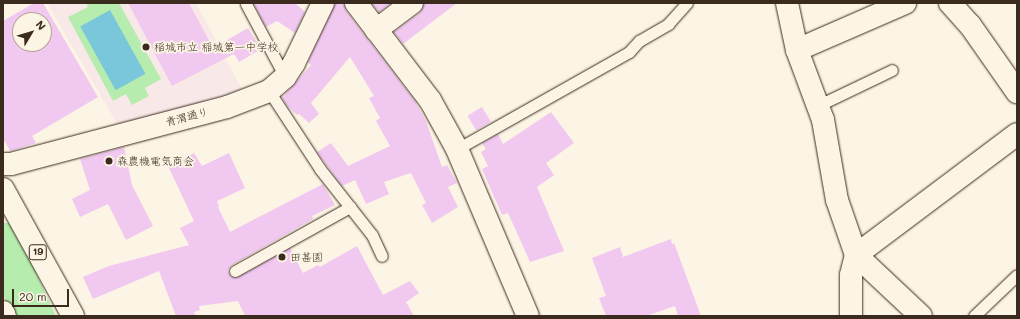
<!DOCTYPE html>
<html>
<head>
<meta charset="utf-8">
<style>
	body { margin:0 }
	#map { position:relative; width:1020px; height:319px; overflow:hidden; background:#fcf5e5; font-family:Mali,"Klee One",sans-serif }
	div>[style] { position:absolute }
	.built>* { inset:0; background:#f9e8e8 }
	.green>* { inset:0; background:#b6edaf }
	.water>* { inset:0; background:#7ac6da; transform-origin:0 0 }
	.building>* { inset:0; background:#f1c8f0; transform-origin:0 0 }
	.roads { filter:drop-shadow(0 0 1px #3b2a1e) drop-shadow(0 0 1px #3b2a1e) }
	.service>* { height:11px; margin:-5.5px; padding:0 5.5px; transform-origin:5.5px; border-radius:5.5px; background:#fcf5e5 }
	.minor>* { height:22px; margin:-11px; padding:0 11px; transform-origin:11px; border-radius:11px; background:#fcf5e5 }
	.primary>* { height:22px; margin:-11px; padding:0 11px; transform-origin:11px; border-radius:11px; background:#fcf5e5 }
	.dots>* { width:11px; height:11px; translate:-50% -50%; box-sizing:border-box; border:2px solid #fcf5e5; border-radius:50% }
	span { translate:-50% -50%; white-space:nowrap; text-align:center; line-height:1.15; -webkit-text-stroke:3.5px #fcf5e5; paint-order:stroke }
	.shield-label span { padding:1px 3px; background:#fcf5e5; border:1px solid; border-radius:3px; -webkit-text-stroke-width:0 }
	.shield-label { font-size:10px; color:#3b2a1e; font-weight:700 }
	.poi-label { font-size:11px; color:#3b2a1e }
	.left { translate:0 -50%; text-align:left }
	.street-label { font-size:11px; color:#3b2a1e }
	.frame { position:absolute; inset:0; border:4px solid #3b2a1e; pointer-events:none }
	.north { position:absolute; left:12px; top:12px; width:40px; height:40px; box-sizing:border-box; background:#fcf5e5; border:1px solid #afa495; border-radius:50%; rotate:52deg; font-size:11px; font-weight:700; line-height:16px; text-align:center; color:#3b2a1e }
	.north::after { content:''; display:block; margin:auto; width:14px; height:18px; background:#3b2a1e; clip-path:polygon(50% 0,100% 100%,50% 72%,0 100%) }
	.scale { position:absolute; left:12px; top:289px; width:57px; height:18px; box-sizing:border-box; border:2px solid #3b2a1e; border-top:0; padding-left:5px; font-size:12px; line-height:14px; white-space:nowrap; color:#3b2a1e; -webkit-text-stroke:3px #fcf5e5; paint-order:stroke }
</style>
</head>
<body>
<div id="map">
	<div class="built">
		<i style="clip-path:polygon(47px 3px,196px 3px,242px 90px,214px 101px,117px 124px)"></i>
	</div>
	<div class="green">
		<i style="clip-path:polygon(86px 3px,119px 3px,161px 79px,145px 88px,149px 96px,132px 105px,126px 94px,113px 101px,68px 17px,88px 7px)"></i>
		<i style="clip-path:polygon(3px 223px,9px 223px,17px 231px,56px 316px,14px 316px,3px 295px)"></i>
	</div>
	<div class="water">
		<i style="left:110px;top:10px;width:73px;height:34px;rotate:61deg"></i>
	</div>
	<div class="building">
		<i style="clip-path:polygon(evenodd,34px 3px,43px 3px,98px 97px,32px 136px,36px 143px,10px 151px,3px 138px,3px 21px,34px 3px,20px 20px,44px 20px,44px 44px,20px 44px,20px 20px)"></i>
		<i style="clip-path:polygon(128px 3px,189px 3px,213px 48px,248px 28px,261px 49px,239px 62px,234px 54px,172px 86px)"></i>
		<i style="clip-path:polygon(253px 3px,295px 3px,305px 12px,295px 33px,277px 21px,266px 27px)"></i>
		<i style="clip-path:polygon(335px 3px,344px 3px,346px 11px,415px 101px,426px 121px,442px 167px,447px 165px,457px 183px,448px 187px,458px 207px,432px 223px,422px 205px,426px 203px,411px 173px,384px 182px,389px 194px,366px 204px,355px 180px,342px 186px,317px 152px,331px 143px,348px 166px,390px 146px,376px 121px,380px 118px,369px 98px,374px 96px,350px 57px,311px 103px,319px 114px,309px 123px,299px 114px,297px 115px,288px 107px,282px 98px,311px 65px,308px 62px)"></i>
		<i style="clip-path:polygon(372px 3px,391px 3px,379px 12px)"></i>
		<i style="clip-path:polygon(424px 3px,457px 3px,403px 44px,394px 32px,420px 13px)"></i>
		<i style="left:482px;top:107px;width:17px;height:17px;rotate:59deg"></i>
		<i style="clip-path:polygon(551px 112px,574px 143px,546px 163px,554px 175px,537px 187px,564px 251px,530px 262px,508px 213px,502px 215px,482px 169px,488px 166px,481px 152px,486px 149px,482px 143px,498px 134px,503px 144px)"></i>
		<i style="clip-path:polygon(124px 147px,132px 185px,153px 226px,126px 240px,108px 204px,80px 217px,72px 199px,90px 190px,80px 159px)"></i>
		<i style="clip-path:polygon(194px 153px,202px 166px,229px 153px,245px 188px,217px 201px,219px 206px,218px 207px,230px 232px,323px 184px,335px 205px,312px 216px,313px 219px,232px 265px,228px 270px,231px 277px,238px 277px,290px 248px,303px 273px,318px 265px,320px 267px,357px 246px,383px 295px,410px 281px,419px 293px,406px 302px,414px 316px,245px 316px,238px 301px,199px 306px,200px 310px,194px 312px,196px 316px,176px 316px,159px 271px,93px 299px,83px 277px,109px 266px,189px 245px,180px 228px,194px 221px,168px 166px)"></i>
		<i style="clip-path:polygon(671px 239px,672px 244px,674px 243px,701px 316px,678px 316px,675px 306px,646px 316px,606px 316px,599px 298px,606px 296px,592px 258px,620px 247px,623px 257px)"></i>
	</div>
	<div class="roads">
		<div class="service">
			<i style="left:246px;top:4px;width:83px;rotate:61.9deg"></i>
			<i style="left:269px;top:91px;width:93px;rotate:56.8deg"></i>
			<i style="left:320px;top:169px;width:84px;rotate:51.8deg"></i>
			<i style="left:372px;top:235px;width:23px;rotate:65deg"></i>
			<i style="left:817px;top:106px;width:83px;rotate:-25.6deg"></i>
			<i style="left:457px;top:149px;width:197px;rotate:-29.4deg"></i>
			<i style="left:629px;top:52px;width:15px;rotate:-48deg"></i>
			<i style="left:639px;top:41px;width:34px;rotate:-30deg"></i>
			<i style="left:668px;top:24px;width:28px;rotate:-48deg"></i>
			<i style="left:235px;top:271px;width:132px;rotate:-29.1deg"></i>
			<i style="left:974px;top:316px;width:59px;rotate:-43.6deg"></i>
		</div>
		<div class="minor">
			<i style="left:356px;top:3px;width:122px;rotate:52.7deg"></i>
			<i style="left:430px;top:100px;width:56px;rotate:61.1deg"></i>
			<i style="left:457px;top:149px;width:181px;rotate:67deg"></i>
			<i style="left:787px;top:3px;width:48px;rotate:78deg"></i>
			<i style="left:797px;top:50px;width:75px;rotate:69.6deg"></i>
			<i style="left:823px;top:120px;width:81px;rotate:80.1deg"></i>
			<i style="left:837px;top:200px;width:58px;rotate:70.9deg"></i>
			<i style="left:856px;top:255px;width:89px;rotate:43.2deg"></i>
			<i style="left:950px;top:3px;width:30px;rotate:48deg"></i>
			<i style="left:970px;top:25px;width:82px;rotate:55deg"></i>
			<i style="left:376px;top:30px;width:45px;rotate:-36.9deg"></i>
			<i style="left:797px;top:50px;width:118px;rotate:-23.5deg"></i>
			<i style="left:3px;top:164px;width:8px"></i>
			<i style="left:11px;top:164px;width:223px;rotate:-14.8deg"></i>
			<i style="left:227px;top:107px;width:45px;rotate:-20.9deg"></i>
			<i style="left:269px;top:91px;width:21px;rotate:-41deg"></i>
			<i style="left:285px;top:77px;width:17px;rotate:-57deg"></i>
			<i style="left:294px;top:63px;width:67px;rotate:-64.2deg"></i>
			<i style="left:851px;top:316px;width:41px;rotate:-90deg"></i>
			<i style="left:851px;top:275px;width:21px;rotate:-76deg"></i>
			<i style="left:856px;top:255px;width:201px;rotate:-36.9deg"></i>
		</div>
		<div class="primary">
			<i style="left:3px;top:189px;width:145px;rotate:61.1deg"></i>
			<i style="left:3px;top:312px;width:4px;rotate:63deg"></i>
		</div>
	</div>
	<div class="dots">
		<i style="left:146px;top:47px;background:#3b2a1e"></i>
		<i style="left:109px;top:161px;background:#3b2a1e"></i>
		<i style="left:282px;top:257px;background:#3b2a1e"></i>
	</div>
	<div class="shield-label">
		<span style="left:38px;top:252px">19</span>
	</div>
	<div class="poi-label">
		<span class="left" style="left:154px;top:47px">稲城市立 稲城第一中学校</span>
		<span class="left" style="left:117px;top:161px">森農機電気商会</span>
		<span class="left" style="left:290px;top:257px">田甚園</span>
	</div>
	<div class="street-label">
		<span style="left:187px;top:117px;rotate:-15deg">青渭通り</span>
	</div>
	<div class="frame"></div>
	<div class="north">N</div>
	<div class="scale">20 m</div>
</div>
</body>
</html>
